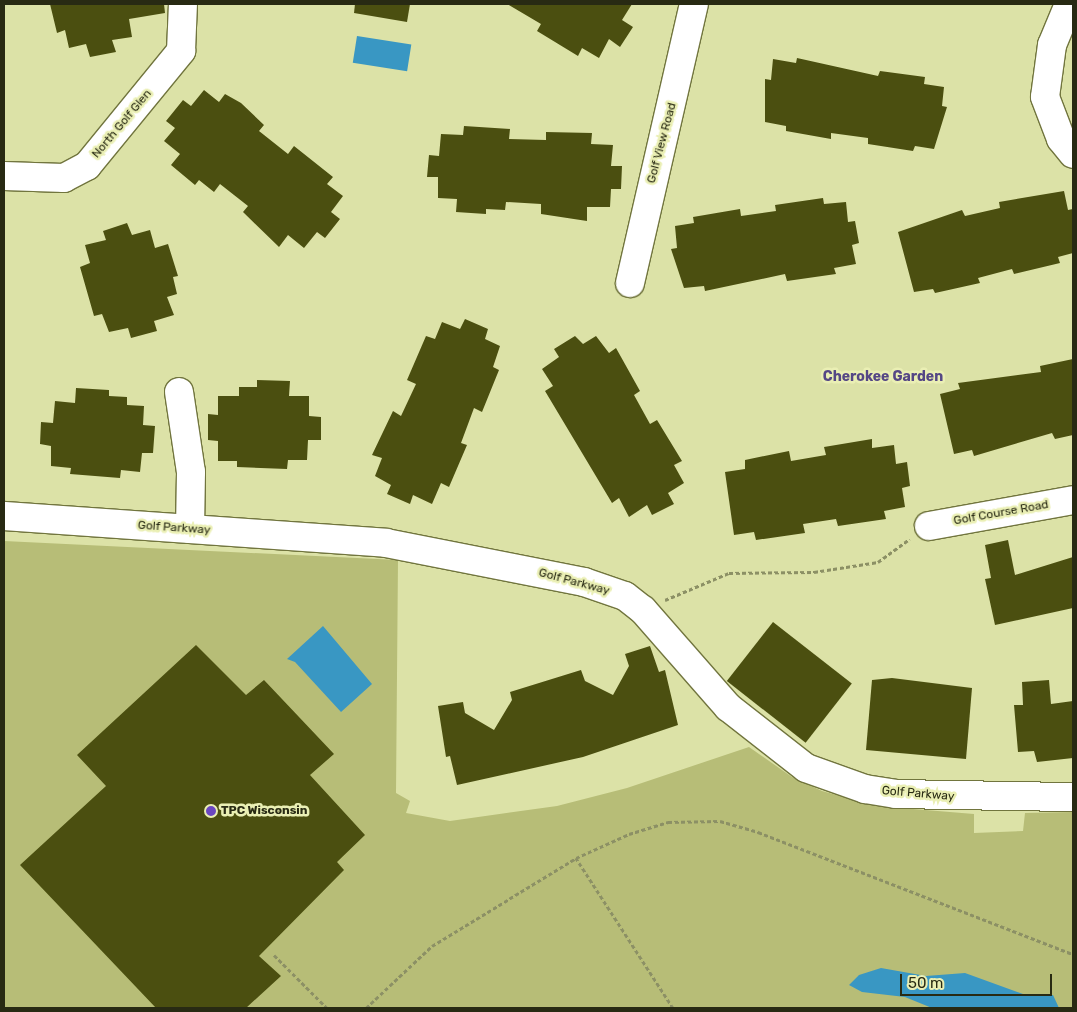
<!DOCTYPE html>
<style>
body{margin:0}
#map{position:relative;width:1077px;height:1012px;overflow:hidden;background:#dce2a7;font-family:Rubik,sans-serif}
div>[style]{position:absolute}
.green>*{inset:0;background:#b7bd77}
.water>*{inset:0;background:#3997c3;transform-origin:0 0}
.building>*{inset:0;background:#4b4f10;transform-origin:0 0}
.path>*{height:3px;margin-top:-1.5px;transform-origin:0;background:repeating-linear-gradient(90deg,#8c9065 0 4px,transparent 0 6.5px)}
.roads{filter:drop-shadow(1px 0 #71753e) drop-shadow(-1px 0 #71753e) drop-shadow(0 1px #71753e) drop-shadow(0 -1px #71753e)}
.minor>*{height:28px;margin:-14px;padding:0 14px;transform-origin:14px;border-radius:14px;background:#fff}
.dots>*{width:14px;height:14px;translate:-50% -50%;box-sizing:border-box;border:2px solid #eaefb4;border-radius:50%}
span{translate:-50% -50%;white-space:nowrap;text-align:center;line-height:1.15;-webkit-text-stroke:5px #eaefb4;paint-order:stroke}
.street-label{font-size:12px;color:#282a13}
.poi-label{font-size:12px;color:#282a13;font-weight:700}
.left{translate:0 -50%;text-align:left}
.neighbourhood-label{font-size:14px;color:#554785;font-weight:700}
.frame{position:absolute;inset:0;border:5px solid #282a13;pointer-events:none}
.scale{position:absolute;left:900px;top:974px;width:152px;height:22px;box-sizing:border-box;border:2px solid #282a13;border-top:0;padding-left:6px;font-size:15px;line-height:18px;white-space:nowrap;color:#282a13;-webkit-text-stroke:4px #eaefb4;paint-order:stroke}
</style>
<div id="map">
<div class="green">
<div style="clip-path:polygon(4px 541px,398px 560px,396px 793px,410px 801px,406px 813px,450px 821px,557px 806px,627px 788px,749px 747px,792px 777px,822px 791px,877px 806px,974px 814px,974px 833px,1023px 831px,1025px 813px,1073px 812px,1073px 1008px,4px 1008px)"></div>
</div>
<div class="water">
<div style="left:357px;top:36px;width:55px;height:27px;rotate:9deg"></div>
<div style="clip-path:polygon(323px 626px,372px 684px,341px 712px,295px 662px,287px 659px)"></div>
<div style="clip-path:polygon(881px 968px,926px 976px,965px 973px,1023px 994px,1053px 995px,1059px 1008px,932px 1008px,905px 997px,862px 992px,849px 985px,859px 975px)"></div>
</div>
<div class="building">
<div style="clip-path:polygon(50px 4px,164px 4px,165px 13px,129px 19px,132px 37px,112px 40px,116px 52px,90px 57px,86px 44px,69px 48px,65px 30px,57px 33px)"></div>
<div style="clip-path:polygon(355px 4px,410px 4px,407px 22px,354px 13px)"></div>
<div style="clip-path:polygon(507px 4px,632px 4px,622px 20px,633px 27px,620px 47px,609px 39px,599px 58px,582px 48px,578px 56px,537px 31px,541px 24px)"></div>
<div style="clip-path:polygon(797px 58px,878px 76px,880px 71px,925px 77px,924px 84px,944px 87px,942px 106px,947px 107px,934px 149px,915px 146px,913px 151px,868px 144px,868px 138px,831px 133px,831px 139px,786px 131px,786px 126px,765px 122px,765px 79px,771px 80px,773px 59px,796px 63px)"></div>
<div style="clip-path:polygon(204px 90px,219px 102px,225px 94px,241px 103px,264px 125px,259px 131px,288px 154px,294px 146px,333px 177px,327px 184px,343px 196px,331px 212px,340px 219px,325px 238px,317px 232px,304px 248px,288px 235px,279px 247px,243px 212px,248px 206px,220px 184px,214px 192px,199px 180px,195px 185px,171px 165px,180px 154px,164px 141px,175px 128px,166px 121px,183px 100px,191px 106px)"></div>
<div style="clip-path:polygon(464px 126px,510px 129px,509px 139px,546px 140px,546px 132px,592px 133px,591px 144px,613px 145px,611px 166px,622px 166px,621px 189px,611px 189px,610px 207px,587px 207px,587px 221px,541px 214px,541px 204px,506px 202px,505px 210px,486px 209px,486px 214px,456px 212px,457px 199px,438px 198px,438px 177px,427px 177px,429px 155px,439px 156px,441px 134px,463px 135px)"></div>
<div style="clip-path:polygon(1064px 191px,1068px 210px,1073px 209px,1073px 253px,1058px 257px,1060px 263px,1014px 274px,1012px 269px,978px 278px,980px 283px,935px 293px,933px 289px,914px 292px,898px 232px,962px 210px,965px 216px,1000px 208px,999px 202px)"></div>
<div style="clip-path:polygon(823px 198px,824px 204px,846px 202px,848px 222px,855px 221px,859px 243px,852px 245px,856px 264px,834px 268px,836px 274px,787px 281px,785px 274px,705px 291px,704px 286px,684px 288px,671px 249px,677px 248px,675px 226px,694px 223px,693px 217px,740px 209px,741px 216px,776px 211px,775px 205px)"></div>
<div style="clip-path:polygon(127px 223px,132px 235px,150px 230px,155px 248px,168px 244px,178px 276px,173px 277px,177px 294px,167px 297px,174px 315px,154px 321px,157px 331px,131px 338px,128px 328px,109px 332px,102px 314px,94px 316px,80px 267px,90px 263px,85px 245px,106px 240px,103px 231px)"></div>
<div style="clip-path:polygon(465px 319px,488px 329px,485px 339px,500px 346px,493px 367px,499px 370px,482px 412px,474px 408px,461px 443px,467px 445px,449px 487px,441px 483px,432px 504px,413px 495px,410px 504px,387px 494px,391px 485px,375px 476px,382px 458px,372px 455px,393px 411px,401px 416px,416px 384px,407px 380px,426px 336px,435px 339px,442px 322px,460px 329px)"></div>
<div style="clip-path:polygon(575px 336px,583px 344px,596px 336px,609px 353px,616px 348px,640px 391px,634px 395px,650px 424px,657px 420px,682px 461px,674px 465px,684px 483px,668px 493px,674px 504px,652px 515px,647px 505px,629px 517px,619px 498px,612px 503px,545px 391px,553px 386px,542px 369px,559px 357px,554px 349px)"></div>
<div style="clip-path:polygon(1073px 359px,1073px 435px,1055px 439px,1052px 433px,974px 456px,972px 450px,954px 454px,940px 394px,960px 389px,958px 383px,1041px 372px,1040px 366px)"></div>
<div style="clip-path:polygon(257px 380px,290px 381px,289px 396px,309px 396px,309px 416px,321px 417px,321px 440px,308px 440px,307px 460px,288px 460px,287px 469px,237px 467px,237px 461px,218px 461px,218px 441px,208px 440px,208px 414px,218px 415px,218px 396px,239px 396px,239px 387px,257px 387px)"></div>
<div style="clip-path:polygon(76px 388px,109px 390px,109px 396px,127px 397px,127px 405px,144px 406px,143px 425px,155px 426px,153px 453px,142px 453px,140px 472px,121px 470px,120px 478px,70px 474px,71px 468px,51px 466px,51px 446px,40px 444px,41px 422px,53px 423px,55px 401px,75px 403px)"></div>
<div style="clip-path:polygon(872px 439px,872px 448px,894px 445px,896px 464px,907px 462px,910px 486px,902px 488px,905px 507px,884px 511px,886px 519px,838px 526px,836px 519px,803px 524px,805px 533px,756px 540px,754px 532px,734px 535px,725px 472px,745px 469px,745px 460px,789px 451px,791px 461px,826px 455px,824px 447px)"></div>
<div style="clip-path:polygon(1008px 540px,1015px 575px,1073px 557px,1073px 608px,995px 625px,985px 579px,991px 578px,985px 545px)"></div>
<div style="left:773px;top:622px;width:100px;height:75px;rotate:38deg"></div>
<div style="clip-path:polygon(196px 645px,246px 695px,264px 680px,334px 754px,310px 775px,365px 835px,337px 862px,344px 870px,259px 956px,281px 976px,246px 1008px,156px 1008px,20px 865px,106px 786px,77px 755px)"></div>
<div style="clip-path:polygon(650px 646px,659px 672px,665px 670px,678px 725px,583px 757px,457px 785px,450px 756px,446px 757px,438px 706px,463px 702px,465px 713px,494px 730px,512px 700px,510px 692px,581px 670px,585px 681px,613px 695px,629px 666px,625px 654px)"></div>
<div style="clip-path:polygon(892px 678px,972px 688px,966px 759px,866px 750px,872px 680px)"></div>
<div style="clip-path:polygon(1049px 680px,1051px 704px,1073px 701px,1073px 758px,1037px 762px,1034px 751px,1018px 752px,1014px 705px,1023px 705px,1022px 682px)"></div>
</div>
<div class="path">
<div style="left:665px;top:600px;width:69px;rotate:-22.9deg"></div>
<div style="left:729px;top:573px;width:85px;rotate:-0.7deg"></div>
<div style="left:814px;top:572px;width:65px;rotate:-8.9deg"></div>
<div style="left:878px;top:562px;width:39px;rotate:-36deg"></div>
<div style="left:274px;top:955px;width:75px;rotate:45deg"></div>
<div style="left:366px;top:1008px;width:91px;rotate:-43.2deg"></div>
<div style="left:432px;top:946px;width:169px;rotate:-31.4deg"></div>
<div style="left:673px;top:1008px;width:179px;rotate:-122.9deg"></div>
<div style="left:576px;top:858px;width:58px;rotate:-24.4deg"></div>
<div style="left:629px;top:834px;width:41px;rotate:-17.1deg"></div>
<div style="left:668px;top:822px;width:52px;rotate:-1.1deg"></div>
<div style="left:720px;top:821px;width:40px;rotate:16deg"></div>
<div style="left:758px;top:832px;width:338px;rotate:21.2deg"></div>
</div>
<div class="roads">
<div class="minor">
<div style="left:1069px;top:4px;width:44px;rotate:112.5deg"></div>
<div style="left:1052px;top:45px;width:52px;rotate:97.7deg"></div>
<div style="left:1045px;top:97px;width:45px;rotate:69.1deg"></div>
<div style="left:1061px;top:139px;width:19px;rotate:51deg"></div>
<div style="left:4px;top:176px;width:60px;rotate:1.9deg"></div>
<div style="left:64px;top:178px;width:26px;rotate:-28deg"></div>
<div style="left:87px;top:166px;width:149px;rotate:-50.7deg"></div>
<div style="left:181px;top:51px;width:47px;rotate:-87.6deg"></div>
<div style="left:630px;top:283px;width:286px;rotate:-77.1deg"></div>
<div style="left:179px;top:392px;width:81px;rotate:81.5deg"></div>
<div style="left:191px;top:472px;width:57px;rotate:91deg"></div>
<div style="left:4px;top:516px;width:383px;rotate:4deg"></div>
<div style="left:386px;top:543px;width:202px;rotate:11.1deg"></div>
<div style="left:584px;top:582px;width:43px;rotate:18.9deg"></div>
<div style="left:625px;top:596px;width:23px;rotate:38deg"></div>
<div style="left:643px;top:610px;width:129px;rotate:48.8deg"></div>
<div style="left:728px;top:707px;width:99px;rotate:38deg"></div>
<div style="left:806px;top:768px;width:63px;rotate:19.6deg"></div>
<div style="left:865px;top:789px;width:31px;rotate:9deg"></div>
<div style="left:896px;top:794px;width:177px;rotate:1deg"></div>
<div style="left:929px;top:526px;width:146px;rotate:-10.2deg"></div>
</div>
</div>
<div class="dots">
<div style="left:211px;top:811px;background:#6b47c0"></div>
</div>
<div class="street-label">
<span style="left:122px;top:124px;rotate:-50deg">North Golf Glen</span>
<span style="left:662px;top:143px;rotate:-75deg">Golf View Road</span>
<span style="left:1001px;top:513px;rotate:-10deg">Golf Course Road</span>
<span style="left:174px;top:528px;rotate:4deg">Golf Parkway</span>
<span style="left:574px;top:582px;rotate:15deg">Golf Parkway</span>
<span style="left:918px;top:794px;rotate:5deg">Golf Parkway</span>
</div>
<div class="poi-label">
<span class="left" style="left:221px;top:811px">TPC Wisconsin</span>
</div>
<div class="neighbourhood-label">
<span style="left:883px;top:377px">Cherokee Garden</span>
</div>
<div class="frame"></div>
<div class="scale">50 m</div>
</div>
